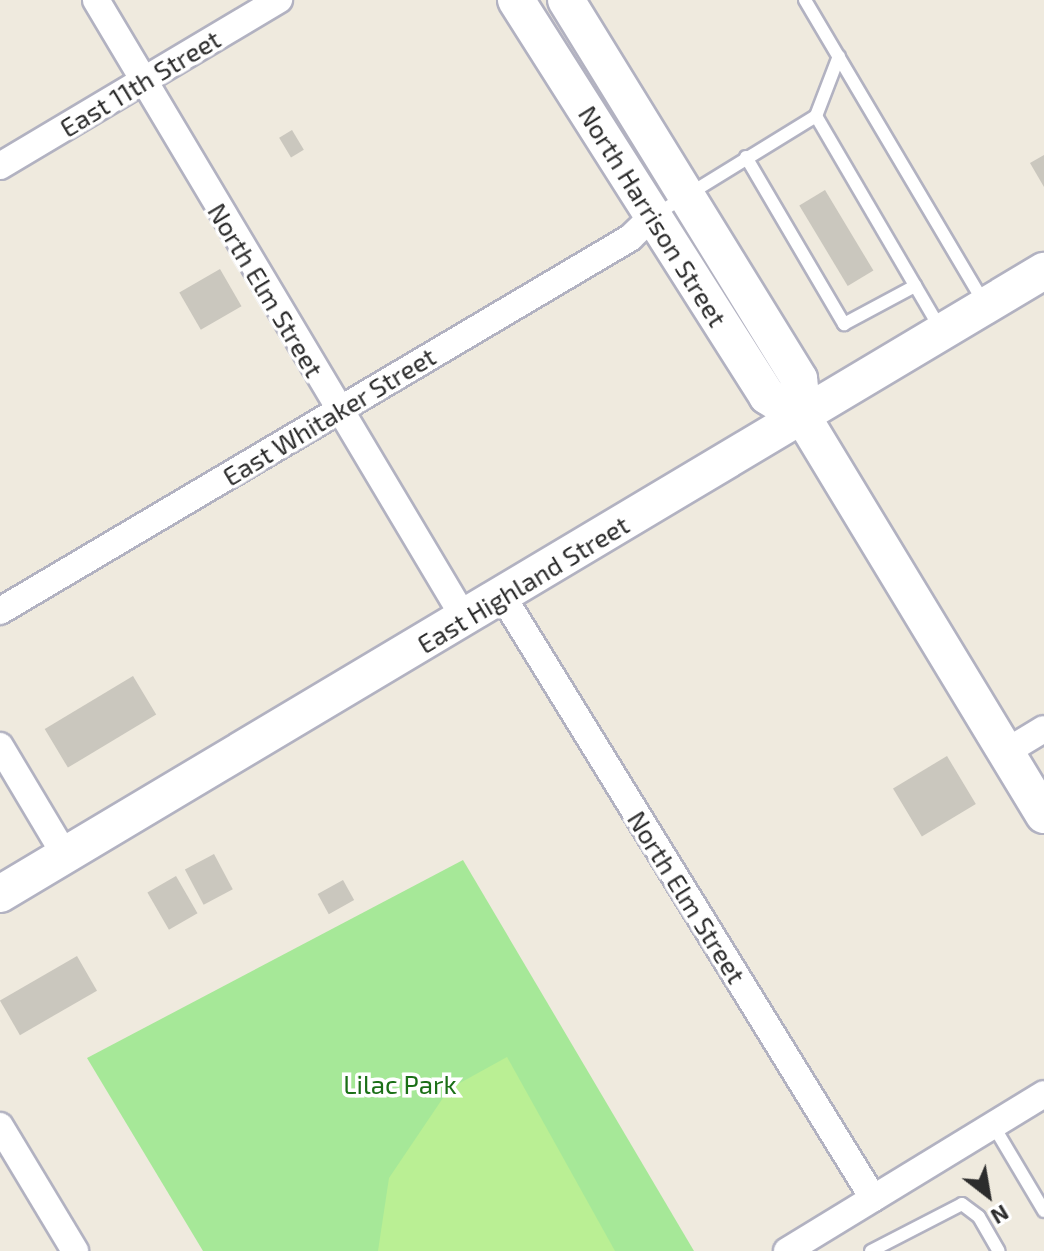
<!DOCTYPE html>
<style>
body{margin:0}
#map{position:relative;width:1044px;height:1251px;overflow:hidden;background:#efeade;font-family:"Exo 2",sans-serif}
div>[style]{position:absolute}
.green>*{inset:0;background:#a6e898}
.pitch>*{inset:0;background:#baef94}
.building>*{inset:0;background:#cac7be;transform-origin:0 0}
.roads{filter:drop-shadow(2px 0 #b2b2c1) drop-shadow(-2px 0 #b2b2c1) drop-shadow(0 2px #b2b2c1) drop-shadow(0 -2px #b2b2c1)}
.lane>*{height:12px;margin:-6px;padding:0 6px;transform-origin:6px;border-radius:6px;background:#fff}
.street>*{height:26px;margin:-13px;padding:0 13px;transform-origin:13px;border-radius:13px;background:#fff}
.secondary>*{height:36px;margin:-18px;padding:0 18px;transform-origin:18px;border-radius:18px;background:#fff}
span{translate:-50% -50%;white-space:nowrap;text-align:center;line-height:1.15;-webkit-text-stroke:7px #fff;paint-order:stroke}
.street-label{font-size:26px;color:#2c2c2c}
.park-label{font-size:26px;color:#1b6f17}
.north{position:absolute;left:948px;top:1155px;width:80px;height:80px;-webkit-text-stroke:6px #fff;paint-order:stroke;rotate:149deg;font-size:22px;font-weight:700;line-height:32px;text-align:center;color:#2c2c2c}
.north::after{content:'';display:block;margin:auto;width:28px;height:36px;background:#2c2c2c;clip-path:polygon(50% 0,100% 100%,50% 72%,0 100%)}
</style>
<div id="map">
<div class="green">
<div style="clip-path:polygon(463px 860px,694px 1251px,203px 1251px,87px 1058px)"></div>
</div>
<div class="pitch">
<div style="clip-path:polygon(507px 1057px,615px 1251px,378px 1251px,389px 1178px,449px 1089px)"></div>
</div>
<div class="building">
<div style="left:292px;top:130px;width:23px;height:15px;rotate:59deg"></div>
<div style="clip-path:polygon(1044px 155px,1044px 187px,1030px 163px)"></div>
<div style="left:825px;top:190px;width:94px;height:30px;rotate:59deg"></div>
<div style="left:220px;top:269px;width:43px;height:47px;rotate:60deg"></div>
<div style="left:133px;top:676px;width:45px;height:103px;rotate:59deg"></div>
<div style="left:947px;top:756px;width:56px;height:63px;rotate:59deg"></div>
<div style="left:214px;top:854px;width:40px;height:33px;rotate:62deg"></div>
<div style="left:176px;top:876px;width:43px;height:33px;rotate:60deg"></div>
<div style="left:343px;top:880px;width:23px;height:29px;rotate:61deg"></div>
<div style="left:77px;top:956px;width:40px;height:89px;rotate:60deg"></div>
</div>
<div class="roads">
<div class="lane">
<div style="left:805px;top:0;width:352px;rotate:59.4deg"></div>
<div style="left:816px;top:116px;width:64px;rotate:-69deg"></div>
<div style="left:746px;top:157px;width:194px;rotate:59.6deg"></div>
<div style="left:844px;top:324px;width:81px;rotate:-28.2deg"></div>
<div style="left:655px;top:215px;width:189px;rotate:-31.6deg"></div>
<div style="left:816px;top:116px;width:248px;rotate:59.7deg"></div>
<div style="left:993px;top:1125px;width:100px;rotate:59.3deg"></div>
<div style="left:871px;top:1251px;width:102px;rotate:-27.3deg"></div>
<div style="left:962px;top:1204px;width:21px;rotate:37deg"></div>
<div style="left:979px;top:1217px;width:39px;rotate:60deg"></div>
</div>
<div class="street">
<div style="left:96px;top:0;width:721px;rotate:59.2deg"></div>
<div style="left:0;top:166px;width:325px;rotate:-30.8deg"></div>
<div style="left:503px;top:597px;width:706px;rotate:58.38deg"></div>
<div style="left:0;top:611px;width:732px;rotate:-30.63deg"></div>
<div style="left:630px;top:238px;width:32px;rotate:-44deg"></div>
<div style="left:0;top:746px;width:127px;rotate:59.2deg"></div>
<div style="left:1006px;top:752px;width:44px;rotate:-31.2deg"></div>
<div style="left:0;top:1126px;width:146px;rotate:59deg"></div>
<div style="left:787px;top:1251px;width:301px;rotate:-31.4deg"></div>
</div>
<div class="secondary">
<div style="left:516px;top:0;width:469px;rotate:57.6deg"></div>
<div style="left:767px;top:396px;width:44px;rotate:31.9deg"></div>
<div style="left:566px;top:0;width:445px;rotate:58.4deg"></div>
<div style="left:799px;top:379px;width:40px;rotate:82.9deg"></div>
<div style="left:804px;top:419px;width:463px;rotate:58.8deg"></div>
<div style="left:0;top:894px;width:1216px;rotate:-30.83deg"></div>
</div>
</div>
<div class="street-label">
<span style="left:140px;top:83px;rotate:-31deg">East 11th Street</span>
<span style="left:653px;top:216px;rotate:58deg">North Harrison Street</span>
<span style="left:266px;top:290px;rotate:59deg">North Elm Street</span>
<span style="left:329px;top:416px;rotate:-31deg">East Whitaker Street</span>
<span style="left:523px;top:584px;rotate:-31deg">East Highland Street</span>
<span style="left:687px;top:897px;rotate:58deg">North Elm Street</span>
</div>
<div class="park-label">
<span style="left:400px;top:1084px">Lilac Park</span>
</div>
<div class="north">N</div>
</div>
